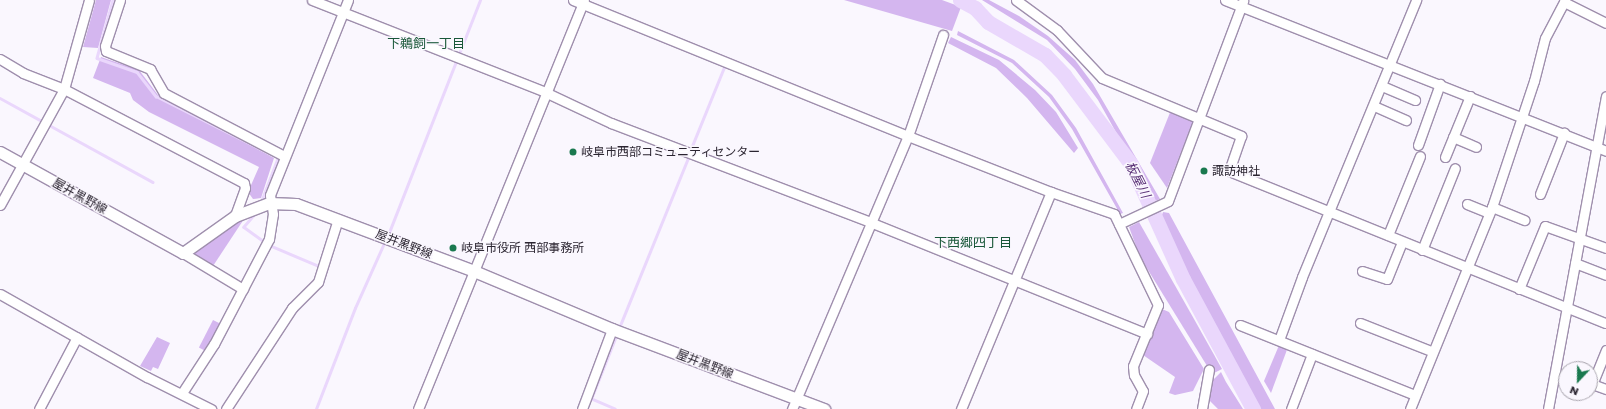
<!DOCTYPE html>
<meta charset="utf-8">
<style>
body{margin:0}
#map{position:relative;width:1606px;height:409px;overflow:hidden;background:#faf7fe;font-family:Poppins,"Noto Sans JP",sans-serif}
div>[style]{position:absolute}
.green>*{inset:0;background:#d4b6ef;transform-origin:0 0}
.stream>*{height:2.5px;margin:-1.25px;padding:0 1.25px;transform-origin:1.25px;border-radius:1.25px;background:#ead7fc}
.river>*{height:15px;margin:-7.5px;padding:0 7.5px;transform-origin:7.5px;border-radius:7.5px;background:#ead7fc}
.roads{filter:drop-shadow(1px 0 #9f8fad) drop-shadow(-1px 0 #9f8fad) drop-shadow(0 1px #9f8fad) drop-shadow(0 -1px #9f8fad)}
.minor>*{height:9px;margin:-4.5px;padding:0 4.5px;transform-origin:4.5px;border-radius:4.5px;background:#fff}
.major>*{height:11px;margin:-5.5px;padding:0 5.5px;transform-origin:5.5px;border-radius:5.5px;background:#fff}
.dots>*{width:11px;height:11px;translate:-50% -50%;box-sizing:border-box;border:2px solid #faf7fe;border-radius:50%}
span{translate:-50% -50%;white-space:nowrap;text-align:center;line-height:1.15;-webkit-text-stroke:3px #faf7fe;paint-order:stroke}
.poi-label{font-size:12px;color:#2b2531}
.left{translate:0 -50%;text-align:left}
.street-label{font-size:12px;color:#2b2531}
.neighbourhood-label{font-size:13px;color:#195739}
.water-label{font-size:13px;color:#5b3278;font-style:italic}
.north{position:absolute;left:1558px;top:361px;width:40px;height:40px;box-sizing:border-box;background:#faf7fe;border:1px solid #a7a3ac;border-radius:50%;rotate:202deg;font-size:11px;font-weight:700;line-height:16px;text-align:center;color:#2b2531}
.north::after{content:'';display:block;margin:auto;width:14px;height:18px;background:#1a794f;clip-path:polygon(50% 0,100% 100%,50% 72%,0 100%)}
</style>
<div id="map">
<div class="green">
<div style="clip-path:polygon(96px 0,111px 0,98px 48px,83px 47px)"></div>
<div style="clip-path:polygon(844px 0,942px 0,961px 7px,952px 31px)"></div>
<div style="clip-path:polygon(982px 0,989px 0,1019px 16px,1048px 36px,1075px 60px,1093px 84px,1160px 199px,1153px 202px,1141px 177px,1098px 100px,1075px 69px,1047px 40px)"></div>
<div style="clip-path:polygon(958px 31px,1014px 60px,1052px 95px,1076px 128px,1123px 213px,1120px 214px,1072px 129px,1049px 97px,1012px 63px,957px 35px)"></div>
<div style="clip-path:polygon(951px 37px,999px 60px,1035px 90px,1056px 112px,1078px 148px,1074px 153px,1027px 98px,996px 68px,948px 43px)"></div>
<div style="clip-path:polygon(101px 57px,139px 70px,158px 95px,274px 158px,261px 198px,253px 199px,248px 192px,259px 167px,149px 112px,133px 100px,130px 93px,93px 78px)"></div>
<div style="clip-path:polygon(1171px 110px,1194px 119px,1167px 188px,1150px 163px)"></div>
<div style="clip-path:polygon(1163px 212px,1169px 213px,1275px 409px,1259px 409px,1230px 354px,1219px 340px,1171px 247px,1160px 221px)"></div>
<div style="clip-path:polygon(244px 219px,213px 266px,194px 255px,194px 251px,228px 226px)"></div>
<div style="clip-path:polygon(1139px 222px,1194px 319px,1222px 369px,1212px 374px,1140px 257px,1129px 227px)"></div>
<div style="clip-path:polygon(1162px 309px,1169px 312px,1204px 369px,1193px 391px,1175px 395px,1169px 393px,1175px 377px,1143px 355px)"></div>
<div style="left:213px;top:320px;width:9px;height:31px;rotate:27deg"></div>
<div style="clip-path:polygon(157px 337px,170px 343px,158px 369px,153px 367px,151px 371px,140px 366px)"></div>
<div style="clip-path:polygon(1280px 343px,1288px 347px,1271px 393px,1264px 381px)"></div>
<div style="clip-path:polygon(1221px 372px,1226px 382px,1243px 409px,1218px 409px,1209px 400px,1212px 381px)"></div>
</div>
<div class="stream">
<div style="left:113px;top:0;width:60px;rotate:105.4deg"></div>
<div style="left:97px;top:58px;width:42px;rotate:19.3deg"></div>
<div style="left:137px;top:72px;width:31px;rotate:52deg"></div>
<div style="left:156px;top:96px;width:120px;rotate:26.8deg"></div>
<div style="left:0;top:98px;width:46px;rotate:28.8deg"></div>
<div style="left:51px;top:126px;width:116px;rotate:28.8deg"></div>
<div style="left:690px;top:151px;width:93px;rotate:-67.9deg"></div>
<div style="left:261px;top:202px;width:48px;rotate:-69.3deg"></div>
<div style="left:257px;top:212px;width:20px;rotate:131deg"></div>
<div style="left:244px;top:227px;width:31px;rotate:36deg"></div>
<div style="left:269px;top:245px;width:54px;rotate:22.8deg"></div>
<div style="left:388px;top:235px;width:252px;rotate:-68.6deg"></div>
<div style="left:619px;top:328px;width:186px;rotate:-67.9deg"></div>
<div style="left:316px;top:409px;width:108px;rotate:-68.9deg"></div>
<div style="left:355px;top:308px;width:73px;rotate:-65.9deg"></div>
<div style="left:615px;top:409px;width:26px;rotate:-157deg"></div>
<div style="left:591px;top:399px;width:68px;rotate:-68.4deg"></div>
</div>
<div class="river">
<div style="left:960px;top:0;width:17px;rotate:28deg"></div>
<div style="left:975px;top:8px;width:19px;rotate:47deg"></div>
<div style="left:988px;top:22px;width:66px;rotate:30.1deg"></div>
<div style="left:1045px;top:55px;width:28px;rotate:46deg"></div>
<div style="left:1064px;top:75px;width:111px;rotate:53deg"></div>
<div style="left:1131px;top:164px;width:126px;rotate:65.7deg"></div>
<div style="left:1183px;top:279px;width:148px;rotate:61.7deg"></div>
</div>
<div class="roads">
<div class="minor">
<div style="left:120px;top:0;width:48px;rotate:108.1deg"></div>
<div style="left:105px;top:46px;width:5px;rotate:79deg"></div>
<div style="left:106px;top:51px;width:48px;rotate:22.2deg"></div>
<div style="left:150px;top:69px;width:28px;rotate:60deg"></div>
<div style="left:164px;top:93px;width:136px;rotate:27.7deg"></div>
<div style="left:312px;top:0;width:251px;rotate:21.5deg"></div>
<div style="left:545px;top:92px;width:73px;rotate:25.2deg"></div>
<div style="left:611px;top:123px;width:277px;rotate:20.9deg"></div>
<div style="left:870px;top:222px;width:299px;rotate:22deg"></div>
<div style="left:573px;top:0;width:362px;rotate:22.1deg"></div>
<div style="left:908px;top:136px;width:154px;rotate:21.4deg"></div>
<div style="left:1051px;top:192px;width:67px;rotate:19.2deg"></div>
<div style="left:1114px;top:214px;width:101px;rotate:64.2deg"></div>
<div style="left:1158px;top:305px;width:66px;rotate:112.3deg"></div>
<div style="left:1133px;top:366px;width:9px;rotate:84deg"></div>
<div style="left:1134px;top:375px;width:18px;rotate:61deg"></div>
<div style="left:1143px;top:391px;width:19px;rotate:111deg"></div>
<div style="left:1016px;top:0;width:51px;rotate:36.2deg"></div>
<div style="left:1057px;top:30px;width:66px;rotate:46.8deg"></div>
<div style="left:1102px;top:78px;width:151px;rotate:22.6deg"></div>
<div style="left:1241px;top:136px;width:37px;rotate:109deg"></div>
<div style="left:1229px;top:171px;width:406px;rotate:22deg"></div>
<div style="left:1225px;top:0;width:410px;rotate:21.6deg"></div>
<div style="left:1564px;top:2px;width:47px;rotate:26.6deg"></div>
<div style="left:0;top:59px;width:27px;rotate:31deg"></div>
<div style="left:23px;top:73px;width:44px;rotate:21.3deg"></div>
<div style="left:64px;top:89px;width:203px;rotate:27.6deg"></div>
<div style="left:244px;top:183px;width:5px;rotate:79deg"></div>
<div style="left:245px;top:188px;width:30px;rotate:110deg"></div>
<div style="left:1382px;top:86px;width:36px;rotate:23deg"></div>
<div style="left:1374px;top:106px;width:35px;rotate:24deg"></div>
<div style="left:1453px;top:137px;width:25px;rotate:23deg"></div>
<div style="left:1418px;top:145px;width:65px;rotate:-70.2deg"></div>
<div style="left:1445px;top:157px;width:66px;rotate:-67.7deg"></div>
<div style="left:1540px;top:194px;width:66px;rotate:-68.5deg"></div>
<div style="left:1467px;top:204px;width:24px;rotate:22deg"></div>
<div style="left:0;top:205px;width:132px;rotate:-61.1deg"></div>
<div style="left:64px;top:89px;width:92px;rotate:-74.3deg"></div>
<div style="left:1492px;top:207px;width:35px;rotate:22deg"></div>
<div style="left:1119px;top:224px;width:54px;rotate:-25.1deg"></div>
<div style="left:1168px;top:201px;width:214px;rotate:-69.4deg"></div>
<div style="left:1388px;top:235px;width:85px;rotate:-67.9deg"></div>
<div style="left:1422px;top:250px;width:88px;rotate:-68.1deg"></div>
<div style="left:183px;top:253px;width:70px;rotate:31deg"></div>
<div style="left:1575px;top:263px;width:33px;rotate:21deg"></div>
<div style="left:1362px;top:271px;width:26px;rotate:18deg"></div>
<div style="left:1387px;top:279px;width:40px;rotate:-68deg"></div>
<div style="left:1519px;top:289px;width:68px;rotate:-67.6deg"></div>
<div style="left:1545px;top:226px;width:65px;rotate:19.8deg"></div>
<div style="left:0;top:294px;width:169px;rotate:29.5deg"></div>
<div style="left:147px;top:377px;width:72px;rotate:26.6deg"></div>
<div style="left:1360px;top:323px;width:76px;rotate:21.5deg"></div>
<div style="left:1240px;top:325px;width:188px;rotate:21.8deg"></div>
<div style="left:1279px;top:340px;width:67px;rotate:-69.9deg"></div>
<div style="left:1302px;top:277px;width:300px;rotate:-67.6deg"></div>
<div style="left:1606px;top:350px;width:37px;rotate:112deg"></div>
<div style="left:1592px;top:384px;width:15px;rotate:20deg"></div>
<div style="left:182px;top:393px;width:59px;rotate:-56.9deg"></div>
<div style="left:214px;top:344px;width:119px;rotate:-62.4deg"></div>
<div style="left:269px;top:239px;width:25px;rotate:-81deg"></div>
<div style="left:273px;top:214px;width:19px;rotate:-99deg"></div>
<div style="left:270px;top:195px;width:210px;rotate:-68.2deg"></div>
<div style="left:39px;top:409px;width:81px;rotate:-62.2deg"></div>
<div style="left:226px;top:409px;width:121px;rotate:-56.8deg"></div>
<div style="left:292px;top:308px;width:37px;rotate:-45deg"></div>
<div style="left:318px;top:282px;width:66px;rotate:-72.4deg"></div>
<div style="left:418px;top:409px;width:441px;rotate:-67.9deg"></div>
<div style="left:582px;top:409px;width:85px;rotate:-69.4deg"></div>
<div style="left:792px;top:409px;width:297px;rotate:-67deg"></div>
<div style="left:908px;top:136px;width:107px;rotate:-70.9deg"></div>
<div style="left:961px;top:409px;width:235px;rotate:-67.5deg"></div>
<div style="left:1202px;top:409px;width:40px;rotate:-80deg"></div>
<div style="left:1291px;top:409px;width:59px;rotate:-69.1deg"></div>
<div style="left:1410px;top:409px;width:218px;rotate:-67.9deg"></div>
<div style="left:1492px;top:207px;width:133px;rotate:-71.6deg"></div>
<div style="left:1534px;top:81px;width:44px;rotate:-75.7deg"></div>
<div style="left:1545px;top:38px;width:43px;rotate:-62.2deg"></div>
<div style="left:1548px;top:409px;width:318px;rotate:-79.5deg"></div>
</div>
<div class="major">
<div style="left:0;top:152px;width:209px;rotate:28.9deg"></div>
<div style="left:183px;top:253px;width:64px;rotate:-35.4deg"></div>
<div style="left:235px;top:216px;width:36px;rotate:-21deg"></div>
<div style="left:269px;top:203px;width:27px;rotate:2deg"></div>
<div style="left:296px;top:204px;width:190px;rotate:20.6deg"></div>
<div style="left:474px;top:271px;width:150px;rotate:22.8deg"></div>
<div style="left:612px;top:329px;width:227px;rotate:20.7deg"></div>
</div>
</div>
<div class="dots">
<div style="left:573px;top:152px;background:#1a794f"></div>
<div style="left:1204px;top:171px;background:#1a794f"></div>
<div style="left:453px;top:248px;background:#1a794f"></div>
</div>
<div class="poi-label">
<span class="left" style="left:581px;top:152px">岐阜市西部コミュニティセンター</span>
<span class="left" style="left:1212px;top:171px">諏訪神社</span>
<span class="left" style="left:461px;top:248px">岐阜市役所 西部事務所</span>
</div>
<div class="street-label">
<span style="left:80px;top:196px;rotate:29deg">屋井黒野線</span>
<span style="left:404px;top:244px;rotate:21deg">屋井黒野線</span>
<span style="left:705px;top:364px;rotate:21deg">屋井黒野線</span>
</div>
<div class="neighbourhood-label">
<span style="left:426px;top:44px">下鵜飼一丁目</span>
<span style="left:973px;top:243px">下西郷四丁目</span>
</div>
<div class="water-label">
<span style="left:1137px;top:180px;rotate:63deg">板屋川</span>
</div>
<div class="north">N</div>
</div>
